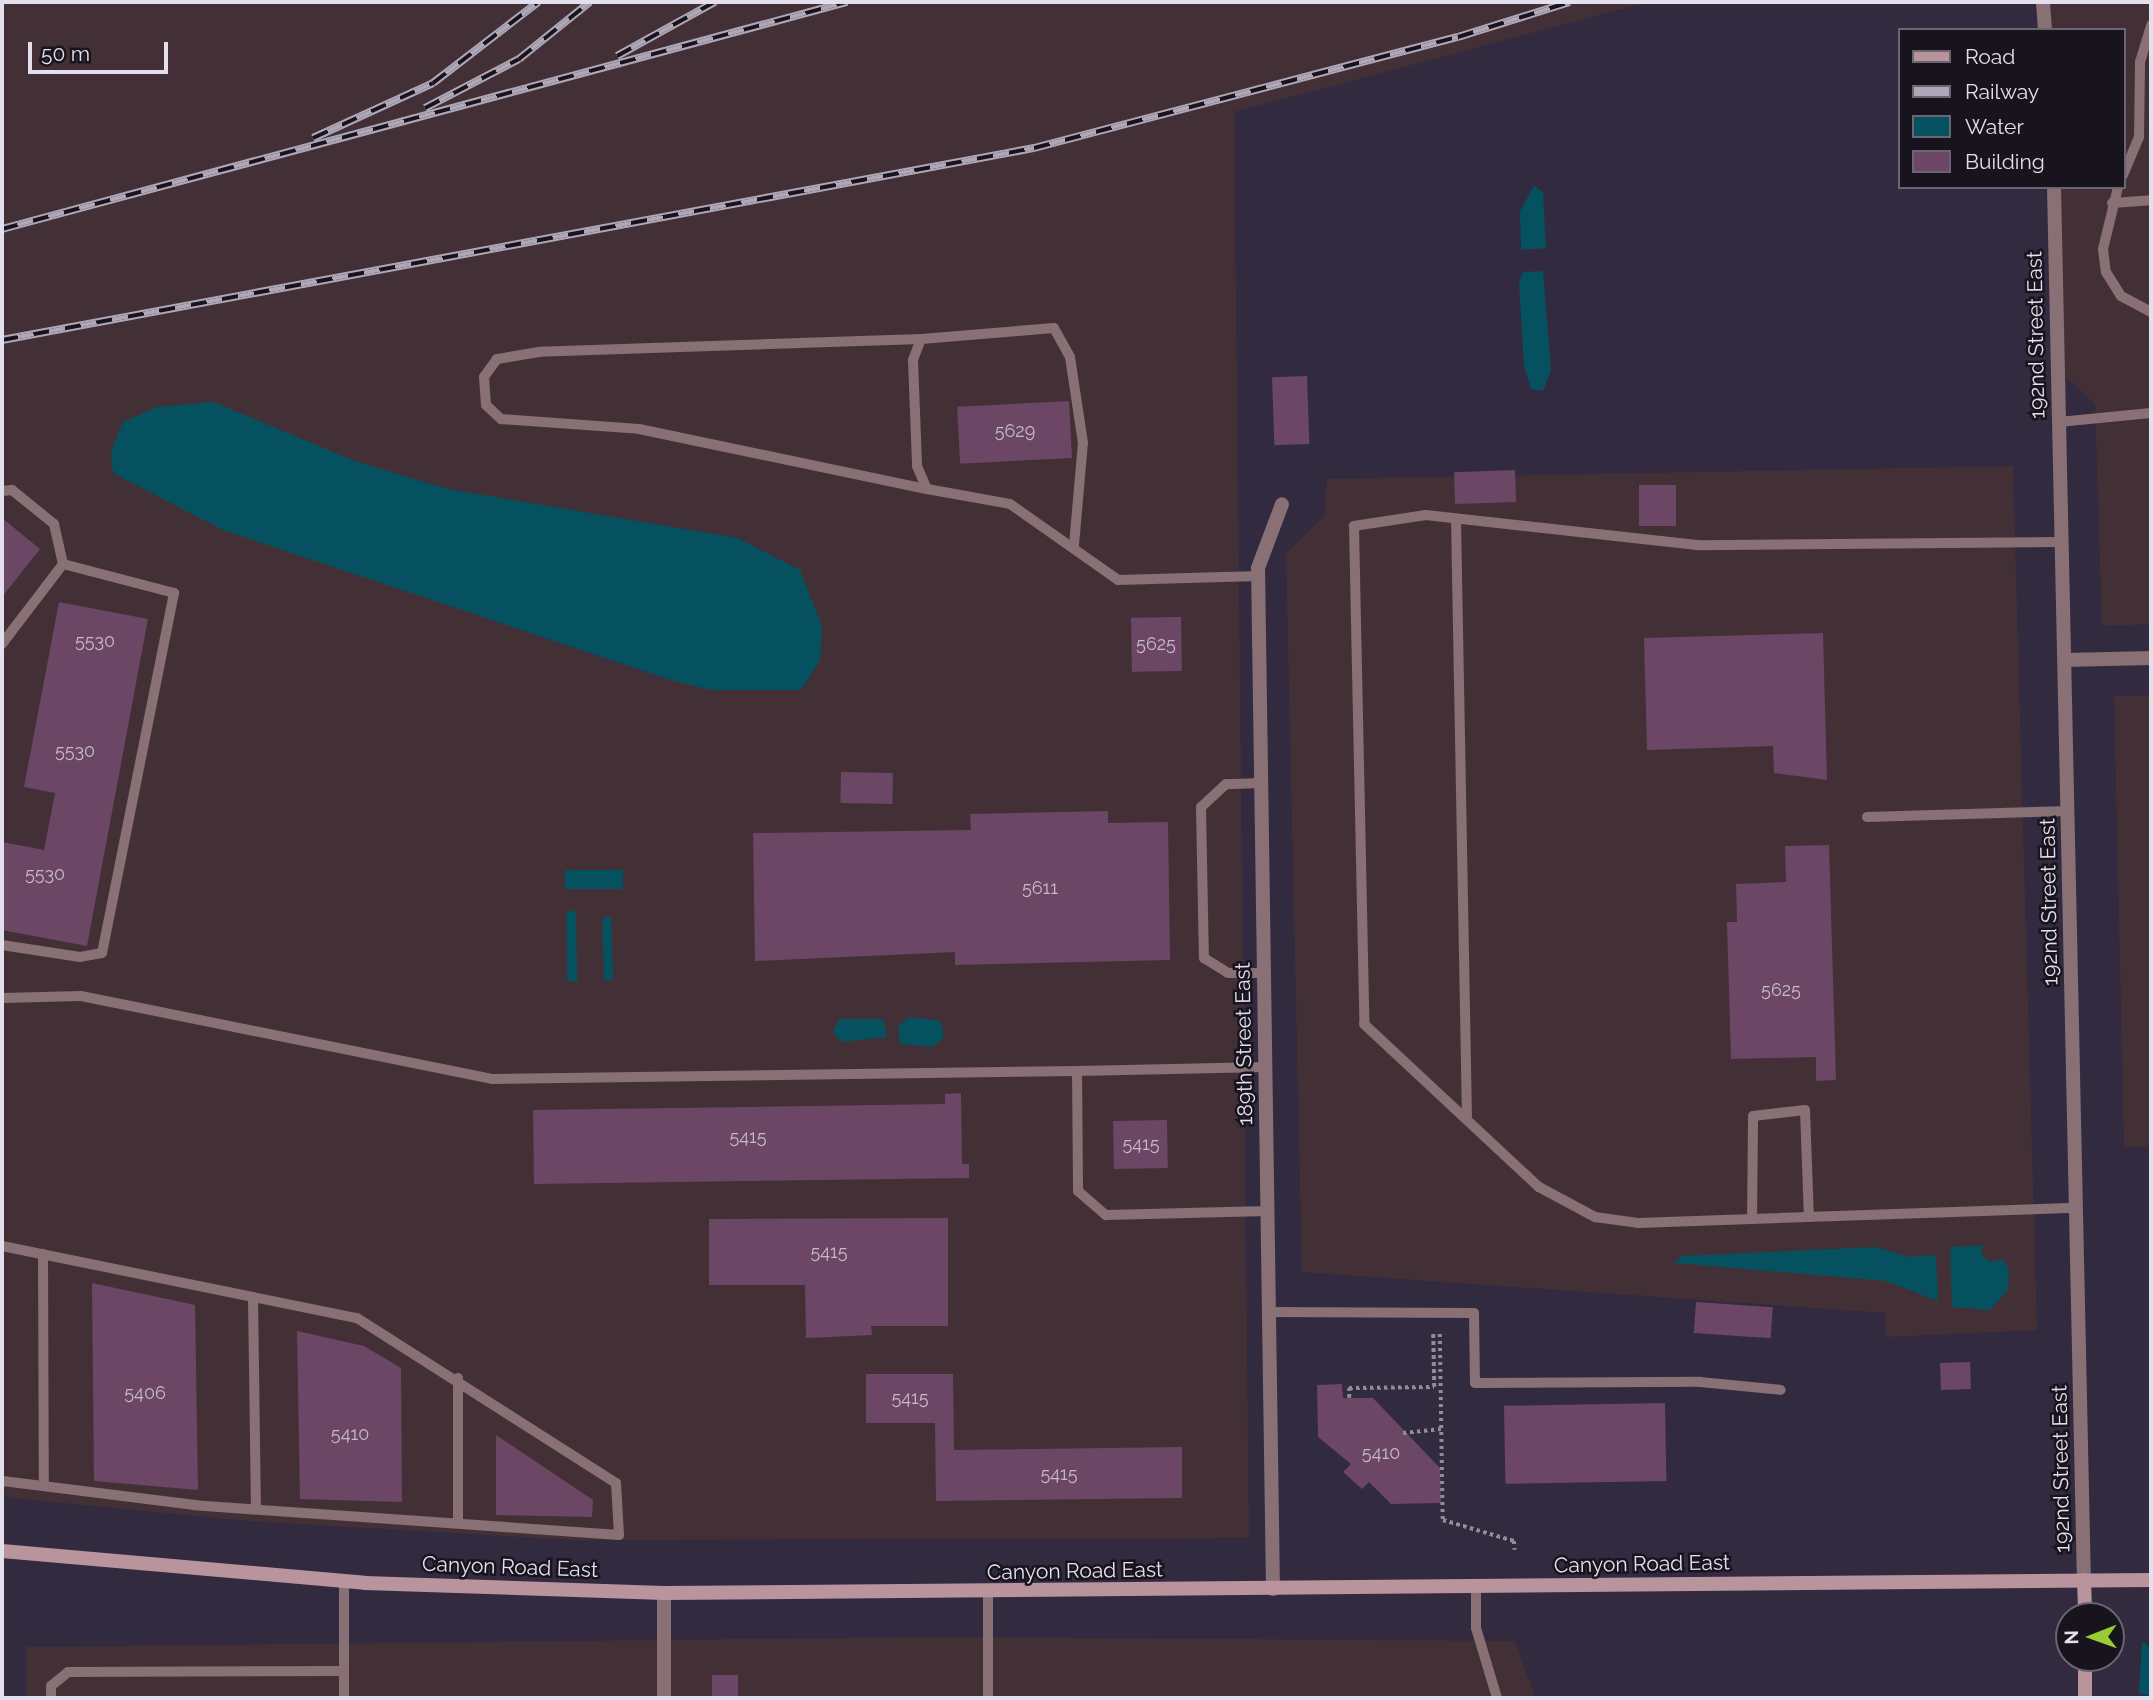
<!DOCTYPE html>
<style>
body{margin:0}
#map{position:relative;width:2153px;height:1700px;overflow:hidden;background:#322a3f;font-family:Raleway,sans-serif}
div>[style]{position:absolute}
.industrial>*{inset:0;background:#433036}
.water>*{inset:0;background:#055160;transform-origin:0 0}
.building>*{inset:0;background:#6c4665;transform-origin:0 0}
.path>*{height:3.5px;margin-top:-1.75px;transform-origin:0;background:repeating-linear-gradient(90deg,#928b9c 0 3.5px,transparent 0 7px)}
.lane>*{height:10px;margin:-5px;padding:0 5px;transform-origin:5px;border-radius:5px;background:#887075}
.street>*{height:14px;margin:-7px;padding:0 7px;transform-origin:7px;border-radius:7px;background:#887075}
.secondary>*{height:14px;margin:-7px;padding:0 7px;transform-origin:7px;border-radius:7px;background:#ba949d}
.rail>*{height:8px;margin-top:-4px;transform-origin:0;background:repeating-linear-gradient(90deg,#18141e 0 16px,#ada7b7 0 32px);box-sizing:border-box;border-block:2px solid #ada7b7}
span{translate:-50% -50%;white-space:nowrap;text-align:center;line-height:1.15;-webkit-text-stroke:5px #18141e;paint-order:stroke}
.number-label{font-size:18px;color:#c6b9cb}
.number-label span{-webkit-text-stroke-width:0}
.street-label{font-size:21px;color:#e4dfed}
.frame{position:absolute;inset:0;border:4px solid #e4dfed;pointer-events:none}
.legend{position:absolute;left:1898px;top:28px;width:228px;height:161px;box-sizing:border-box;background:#18141e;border:2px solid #6a6571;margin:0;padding:9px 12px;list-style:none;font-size:21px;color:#e4dfed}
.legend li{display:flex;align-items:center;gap:14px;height:35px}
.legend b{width:35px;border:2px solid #6a6571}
.north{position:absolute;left:2055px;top:1602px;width:70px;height:70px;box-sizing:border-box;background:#18141e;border:2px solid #6a6571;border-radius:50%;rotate:269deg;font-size:19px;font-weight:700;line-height:28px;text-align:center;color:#e4dfed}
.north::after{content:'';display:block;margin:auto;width:24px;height:32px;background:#9acb35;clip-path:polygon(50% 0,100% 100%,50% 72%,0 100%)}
.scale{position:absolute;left:28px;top:42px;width:140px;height:32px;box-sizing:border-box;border:4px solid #e4dfed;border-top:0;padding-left:9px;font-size:21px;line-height:24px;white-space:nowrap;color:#e4dfed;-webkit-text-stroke:5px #18141e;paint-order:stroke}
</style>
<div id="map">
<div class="industrial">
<div style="clip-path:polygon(2px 2px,1648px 2px,1234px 112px,1249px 1538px,572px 1540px,248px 1521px,2px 1497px)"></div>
<div style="clip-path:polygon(2045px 2px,2151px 2px,2151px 624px,2102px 626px,2095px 404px,2058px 370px,2051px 187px,2123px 187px,2123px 30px,2046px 30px)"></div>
<div style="clip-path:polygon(2013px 466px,2037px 1330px,1886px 1337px,1885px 1313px,1302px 1272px,1286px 553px,1324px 516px,1327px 479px)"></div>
<div style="clip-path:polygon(2151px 695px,2151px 1147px,2124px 1147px,2114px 696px)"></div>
<div style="clip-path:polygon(931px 1637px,1515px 1641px,1535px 1698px,26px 1698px,26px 1647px)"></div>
</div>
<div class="water">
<div style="clip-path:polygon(1534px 186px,1543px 192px,1546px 248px,1521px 250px,1520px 211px)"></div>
<div style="clip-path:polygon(1543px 271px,1551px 370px,1543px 391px,1531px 389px,1524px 366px,1519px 282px,1523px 272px)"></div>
<div style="clip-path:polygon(214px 402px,357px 462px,448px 489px,738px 538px,800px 570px,822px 626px,820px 660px,801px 690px,711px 690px,671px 680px,223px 530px,113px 473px,111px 451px,123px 422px,157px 407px)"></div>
<div style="left:623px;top:870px;width:19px;height:58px;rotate:90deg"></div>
<div style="left:576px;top:911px;width:70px;height:10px;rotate:89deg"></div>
<div style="left:611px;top:917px;width:63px;height:9px;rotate:88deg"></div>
<div style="clip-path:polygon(910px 1017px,941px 1021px,944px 1037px,933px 1047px,900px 1044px,898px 1026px)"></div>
<div style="clip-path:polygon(839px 1019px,883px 1019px,887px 1037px,842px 1042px,833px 1032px)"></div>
<div style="clip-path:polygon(1983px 1245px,1981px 1254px,1991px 1262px,2003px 1259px,2009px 1270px,2008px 1290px,1990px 1310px,1952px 1307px,1950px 1247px)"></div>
<div style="clip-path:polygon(1876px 1247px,1908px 1257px,1936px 1255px,1938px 1301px,1886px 1281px,1675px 1263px,1681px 1256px)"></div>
<div style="clip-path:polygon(2142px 1641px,2151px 1648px,2151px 1696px,2139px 1693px)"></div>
</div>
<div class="building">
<div style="left:1307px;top:376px;width:68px;height:35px;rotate:88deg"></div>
<div style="left:1069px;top:401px;width:57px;height:112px;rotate:87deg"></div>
<div style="left:1515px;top:470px;width:32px;height:61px;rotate:88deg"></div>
<div style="left:1639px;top:485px;width:37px;height:41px"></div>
<div style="clip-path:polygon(2px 518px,40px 549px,2px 597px)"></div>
<div style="clip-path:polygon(59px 602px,148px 619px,87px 946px,2px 930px,2px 842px,44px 850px,55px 793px,24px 787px)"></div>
<div style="left:1181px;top:617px;width:54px;height:50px;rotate:89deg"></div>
<div style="clip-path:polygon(1823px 633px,1827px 780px,1774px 773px,1773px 746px,1647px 750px,1644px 638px)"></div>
<div style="left:841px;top:772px;width:52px;height:31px;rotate:1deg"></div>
<div style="clip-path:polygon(1108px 811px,1108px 823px,1168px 822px,1170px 960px,955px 965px,955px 952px,755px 961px,753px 833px,971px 830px,970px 814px)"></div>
<div style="clip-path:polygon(1829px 845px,1836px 1080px,1816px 1081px,1816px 1057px,1731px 1059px,1727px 922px,1737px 922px,1736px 884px,1786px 882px,1785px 846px)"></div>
<div style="clip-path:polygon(961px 1093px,962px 1164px,969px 1164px,969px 1178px,534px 1184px,533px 1110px,945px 1104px,945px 1094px)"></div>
<div style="left:1167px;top:1120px;width:48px;height:54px;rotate:89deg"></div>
<div style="clip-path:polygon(948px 1218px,948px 1326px,871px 1326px,872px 1335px,806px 1338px,805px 1285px,709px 1285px,709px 1219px)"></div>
<div style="clip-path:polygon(92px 1283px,195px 1305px,198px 1490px,94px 1481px)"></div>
<div style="left:1696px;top:1302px;width:77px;height:31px;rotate:4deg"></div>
<div style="clip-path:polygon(297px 1331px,364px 1346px,401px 1368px,402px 1502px,300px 1499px)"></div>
<div style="left:1970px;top:1362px;width:27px;height:30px;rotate:88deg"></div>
<div style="clip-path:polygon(866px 1374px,953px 1374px,954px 1450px,1182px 1447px,1182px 1498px,936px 1501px,935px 1423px,866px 1423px)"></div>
<div style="clip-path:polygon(1342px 1384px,1343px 1398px,1373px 1398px,1440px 1468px,1441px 1503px,1391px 1504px,1369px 1482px,1362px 1489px,1343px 1472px,1351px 1464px,1318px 1437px,1317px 1385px)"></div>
<div style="left:1665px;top:1403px;width:78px;height:161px;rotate:89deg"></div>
<div style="clip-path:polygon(496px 1435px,593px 1500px,592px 1517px,496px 1515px)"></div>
<div style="left:712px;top:1675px;width:26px;height:23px"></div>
</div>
<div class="path">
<div style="left:1440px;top:1334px;width:186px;rotate:89.1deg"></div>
<div style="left:1443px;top:1520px;width:74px;rotate:16.5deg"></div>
<div style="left:1514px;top:1541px;width:9px;rotate:84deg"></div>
<div style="left:1349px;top:1398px;width:10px;rotate:-90deg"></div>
<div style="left:1349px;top:1388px;width:85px;rotate:-0.7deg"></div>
<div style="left:1434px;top:1387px;width:53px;rotate:-91.1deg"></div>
<div style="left:1403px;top:1433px;width:38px;rotate:-6deg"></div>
</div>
<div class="lane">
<div style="left:2123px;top:175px;width:41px;rotate:-67.2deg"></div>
<div style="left:2139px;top:137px;width:75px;rotate:-89.2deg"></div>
<div style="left:2140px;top:62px;width:39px;rotate:-73deg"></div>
<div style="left:2118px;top:187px;width:64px;rotate:103.6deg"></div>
<div style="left:2103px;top:249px;width:23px;rotate:83deg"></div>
<div style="left:2106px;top:272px;width:28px;rotate:58deg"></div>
<div style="left:2121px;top:296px;width:34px;rotate:28deg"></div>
<div style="left:2112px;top:203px;width:39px;rotate:-4deg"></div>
<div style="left:921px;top:339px;width:382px;rotate:178.1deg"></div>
<div style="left:539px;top:352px;width:43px;rotate:170.5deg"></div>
<div style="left:497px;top:359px;width:22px;rotate:126deg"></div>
<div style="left:484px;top:377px;width:28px;rotate:86deg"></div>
<div style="left:486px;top:405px;width:21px;rotate:43deg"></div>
<div style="left:501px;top:419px;width:138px;rotate:4.1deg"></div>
<div style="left:639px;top:429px;width:294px;rotate:11.8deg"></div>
<div style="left:2059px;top:422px;width:92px;rotate:-5.6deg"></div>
<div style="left:2px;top:491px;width:10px;rotate:-6deg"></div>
<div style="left:12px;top:490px;width:54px;rotate:39deg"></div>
<div style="left:54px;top:524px;width:41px;rotate:77.3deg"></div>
<div style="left:1456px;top:519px;width:600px;rotate:88.95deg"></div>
<div style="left:2062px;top:542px;width:365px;rotate:179.5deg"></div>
<div style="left:1697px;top:545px;width:273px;rotate:-173.7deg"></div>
<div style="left:1426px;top:515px;width:73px;rotate:171.3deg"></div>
<div style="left:1354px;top:526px;width:498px;rotate:88.8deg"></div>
<div style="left:1364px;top:1024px;width:239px;rotate:43deg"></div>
<div style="left:1539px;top:1187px;width:64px;rotate:28.2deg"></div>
<div style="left:1595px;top:1217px;width:43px;rotate:7.9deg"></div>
<div style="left:1638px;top:1223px;width:438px;rotate:-2deg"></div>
<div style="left:1074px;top:545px;width:102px;rotate:-85deg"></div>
<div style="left:1083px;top:443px;width:87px;rotate:-98.6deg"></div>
<div style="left:1070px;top:357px;width:33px;rotate:-119deg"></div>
<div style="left:1054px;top:328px;width:133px;rotate:175.3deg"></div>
<div style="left:921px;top:339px;width:22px;rotate:111deg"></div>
<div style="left:913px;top:360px;width:106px;rotate:87.8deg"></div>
<div style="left:917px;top:466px;width:25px;rotate:67deg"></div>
<div style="left:927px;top:489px;width:84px;rotate:10.2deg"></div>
<div style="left:1010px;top:504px;width:132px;rotate:35.1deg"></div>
<div style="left:1118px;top:580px;width:141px;rotate:-1.6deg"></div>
<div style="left:2px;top:644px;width:101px;rotate:-52.7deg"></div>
<div style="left:63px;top:564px;width:115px;rotate:14.6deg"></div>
<div style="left:174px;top:593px;width:367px;rotate:101.3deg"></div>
<div style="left:102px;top:953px;width:22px;rotate:170deg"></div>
<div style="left:80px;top:957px;width:79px;rotate:-171.3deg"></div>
<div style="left:1262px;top:783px;width:36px;rotate:178deg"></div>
<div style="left:1226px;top:784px;width:34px;rotate:137deg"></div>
<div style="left:1201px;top:807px;width:151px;rotate:88.9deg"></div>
<div style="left:1204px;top:958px;width:28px;rotate:32deg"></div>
<div style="left:1228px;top:973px;width:36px"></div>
<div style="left:1867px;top:817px;width:201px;rotate:-1.7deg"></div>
<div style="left:2px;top:998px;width:79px;rotate:-1.5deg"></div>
<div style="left:81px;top:996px;width:419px;rotate:11.4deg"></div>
<div style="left:492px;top:1079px;width:585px;rotate:-0.78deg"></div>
<div style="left:1266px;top:1067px;width:189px;rotate:178.8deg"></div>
<div style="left:1077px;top:1071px;width:120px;rotate:89.5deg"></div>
<div style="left:1078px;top:1191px;width:37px;rotate:41deg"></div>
<div style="left:1106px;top:1215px;width:162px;rotate:-1.4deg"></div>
<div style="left:1752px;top:1219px;width:103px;rotate:-89.4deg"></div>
<div style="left:1753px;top:1116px;width:52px;rotate:-6.6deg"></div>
<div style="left:1805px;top:1110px;width:107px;rotate:87.9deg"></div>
<div style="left:2px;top:1246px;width:362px;rotate:11.5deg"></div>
<div style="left:357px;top:1318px;width:307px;rotate:32.5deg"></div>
<div style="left:616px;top:1483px;width:52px;rotate:86.7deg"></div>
<div style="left:619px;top:1535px;width:425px;rotate:-176deg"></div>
<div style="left:195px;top:1505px;width:194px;rotate:-172.9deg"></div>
<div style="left:43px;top:1254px;width:231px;rotate:89.8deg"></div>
<div style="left:253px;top:1297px;width:212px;rotate:89.2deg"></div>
<div style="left:1269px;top:1312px;width:205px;rotate:0.3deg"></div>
<div style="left:1474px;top:1313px;width:70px;rotate:89.2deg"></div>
<div style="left:1475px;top:1383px;width:225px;rotate:-0.3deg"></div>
<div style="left:1700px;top:1382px;width:81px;rotate:5.6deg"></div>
<div style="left:458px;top:1378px;width:145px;rotate:90deg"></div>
<div style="left:344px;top:1581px;width:117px;rotate:90deg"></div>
<div style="left:1476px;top:1587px;width:41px;rotate:90deg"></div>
<div style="left:1476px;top:1628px;width:73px;rotate:73.3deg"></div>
<div style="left:988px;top:1593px;width:105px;rotate:90deg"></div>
<div style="left:51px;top:1698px;width:12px;rotate:-90deg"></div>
<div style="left:51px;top:1686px;width:22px;rotate:-39deg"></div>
<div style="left:68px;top:1672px;width:276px;rotate:-0.2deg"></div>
</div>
<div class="street">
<div style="left:2043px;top:2px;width:28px;rotate:86deg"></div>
<div style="left:2054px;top:187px;width:1393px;rotate:88.77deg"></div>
<div style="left:2065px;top:660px;width:86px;rotate:-1.3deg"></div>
<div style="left:1273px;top:1589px;width:1021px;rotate:-90.84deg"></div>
<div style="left:1258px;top:568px;width:68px;rotate:-69.4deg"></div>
<div style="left:664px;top:1698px;width:105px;rotate:-90deg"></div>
</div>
<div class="secondary">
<div style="left:2px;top:1551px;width:364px;rotate:5deg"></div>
<div style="left:365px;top:1583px;width:299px;rotate:1.9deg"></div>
<div style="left:664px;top:1593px;width:1487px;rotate:-0.5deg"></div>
<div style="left:2084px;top:1580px;width:36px;rotate:88deg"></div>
<div style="left:2085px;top:1658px;width:40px;rotate:90deg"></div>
</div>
<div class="rail">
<div style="left:617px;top:56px;width:112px;rotate:-28.9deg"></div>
<div style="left:425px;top:108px;width:106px;rotate:-27.5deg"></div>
<div style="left:519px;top:59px;width:91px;rotate:-38.8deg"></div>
<div style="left:313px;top:138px;width:132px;rotate:-24.6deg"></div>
<div style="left:433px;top:83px;width:133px;rotate:-37.6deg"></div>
<div style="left:2px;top:229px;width:875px;rotate:-15.04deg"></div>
<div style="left:2px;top:340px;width:1050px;rotate:-10.54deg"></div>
<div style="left:1034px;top:148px;width:438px;rotate:-14.7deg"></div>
<div style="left:1458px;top:37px;width:117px;rotate:-17.4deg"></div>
</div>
<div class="number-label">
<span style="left:1015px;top:431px">5629</span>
<span style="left:95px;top:641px">5530</span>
<span style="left:1156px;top:644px">5625</span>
<span style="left:75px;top:751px">5530</span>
<span style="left:45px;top:874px">5530</span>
<span style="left:1040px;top:888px">5611</span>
<span style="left:1781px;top:990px">5625</span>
<span style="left:748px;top:1137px">5415</span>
<span style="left:1141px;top:1144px">5415</span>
<span style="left:829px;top:1252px">5415</span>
<span style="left:145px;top:1393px">5406</span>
<span style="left:910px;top:1398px">5415</span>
<span style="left:350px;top:1434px">5410</span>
<span style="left:1381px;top:1453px">5410</span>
<span style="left:1059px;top:1474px">5415</span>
</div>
<div class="street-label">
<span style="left:2036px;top:335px;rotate:-91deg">192nd Street East</span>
<span style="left:2049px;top:902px;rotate:-91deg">192nd Street East</span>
<span style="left:1244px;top:1044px;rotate:-91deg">189th Street East</span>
<span style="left:2061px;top:1469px;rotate:-91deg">192nd Street East</span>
<span style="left:1642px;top:1564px;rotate:-1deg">Canyon Road East</span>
<span style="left:510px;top:1567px;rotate:2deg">Canyon Road East</span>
<span style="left:1075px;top:1571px;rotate:-1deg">Canyon Road East</span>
</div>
<div class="frame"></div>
<ul class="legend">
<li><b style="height:9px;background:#ba949d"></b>Road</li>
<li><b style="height:9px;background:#ada7b7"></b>Railway</li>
<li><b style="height:19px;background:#055160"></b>Water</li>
<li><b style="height:19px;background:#6c4665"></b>Building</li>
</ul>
<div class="north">N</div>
<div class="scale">50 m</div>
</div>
